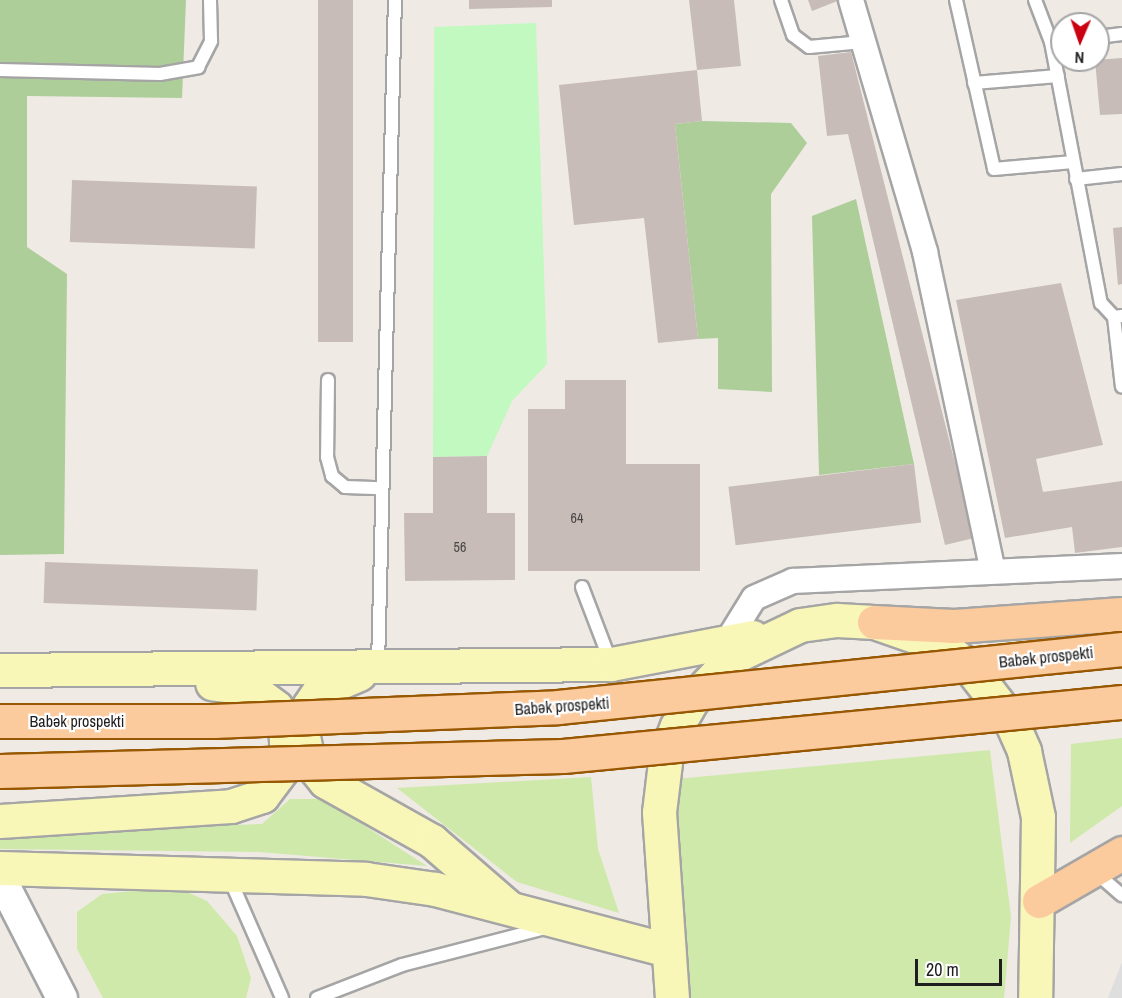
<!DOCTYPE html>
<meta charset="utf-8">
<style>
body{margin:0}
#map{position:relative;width:1122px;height:998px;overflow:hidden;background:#efeae4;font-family:"Archivo Narrow",sans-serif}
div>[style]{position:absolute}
.grass>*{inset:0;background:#cee9aa}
.forest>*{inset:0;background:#adce99}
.park>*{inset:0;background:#c1f9c1}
.parking>*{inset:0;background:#dedede}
.building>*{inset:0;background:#c7bcb7;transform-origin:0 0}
.roads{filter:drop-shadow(2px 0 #a5a5a5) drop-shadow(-2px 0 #a5a5a5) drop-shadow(0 2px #a5a5a5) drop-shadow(0 -2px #a5a5a5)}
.service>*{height:12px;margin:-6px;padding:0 6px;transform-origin:6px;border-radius:6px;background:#fff}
.minor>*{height:24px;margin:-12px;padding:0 12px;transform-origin:12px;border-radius:12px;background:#fff}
.tertiary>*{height:30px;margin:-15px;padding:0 15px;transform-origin:15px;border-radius:15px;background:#fff}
.secondary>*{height:33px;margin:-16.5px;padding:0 16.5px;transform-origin:16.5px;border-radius:16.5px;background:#f9f7b8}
.primary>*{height:33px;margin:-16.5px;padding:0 16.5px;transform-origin:16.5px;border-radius:16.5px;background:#fbca9d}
.bridges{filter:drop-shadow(2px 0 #975801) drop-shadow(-2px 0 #975801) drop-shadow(0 2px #975801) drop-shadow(0 -2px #975801)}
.primary-bridge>*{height:33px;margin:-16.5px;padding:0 16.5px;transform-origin:16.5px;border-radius:16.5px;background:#fbca9d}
span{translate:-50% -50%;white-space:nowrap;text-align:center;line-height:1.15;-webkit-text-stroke:4.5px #fff;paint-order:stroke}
.number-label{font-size:14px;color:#484644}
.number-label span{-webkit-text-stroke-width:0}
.street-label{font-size:16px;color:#1e1e1e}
.north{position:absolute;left:1050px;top:12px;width:60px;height:60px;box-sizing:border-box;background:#fff;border:2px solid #a5a5a5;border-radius:50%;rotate:182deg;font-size:16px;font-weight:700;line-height:24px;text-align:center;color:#1e1e1e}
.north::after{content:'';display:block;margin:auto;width:21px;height:27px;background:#cb0112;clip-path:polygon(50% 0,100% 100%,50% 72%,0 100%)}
.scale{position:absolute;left:915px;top:959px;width:87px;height:27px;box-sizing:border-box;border:3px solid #1e1e1e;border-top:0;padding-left:8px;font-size:18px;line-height:21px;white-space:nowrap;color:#1e1e1e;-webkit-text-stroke:4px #fff;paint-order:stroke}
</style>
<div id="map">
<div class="grass">
<div style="clip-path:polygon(1122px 738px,1122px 806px,1070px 843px,1071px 744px)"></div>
<div style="clip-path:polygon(990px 750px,1011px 917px,1004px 998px,685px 998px,670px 827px,676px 779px)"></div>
<div style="clip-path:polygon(591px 777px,598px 849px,619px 913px,517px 882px,397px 788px)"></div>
<div style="clip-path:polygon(290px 799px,323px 799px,427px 866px,259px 852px,0 849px,0 840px,29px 832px,262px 824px)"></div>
<div style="clip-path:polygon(176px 887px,207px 901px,237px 936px,251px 978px,246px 998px,103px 998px,77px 949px,77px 912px,102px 894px)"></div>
</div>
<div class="forest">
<div style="clip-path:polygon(0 0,186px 0,182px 98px,27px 96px,27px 247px,67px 274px,64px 554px,0 555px)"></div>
<div style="clip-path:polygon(702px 121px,791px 123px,807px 143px,771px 194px,772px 392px,718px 389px,718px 338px,698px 339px,675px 124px)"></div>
<div style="clip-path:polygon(856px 199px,914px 464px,819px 475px,812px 216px)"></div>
</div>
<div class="park">
<div style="clip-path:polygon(536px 23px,547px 364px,512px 401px,487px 456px,433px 457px,434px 27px)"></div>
</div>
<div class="parking">
<div style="clip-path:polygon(1122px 962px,1122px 998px,1108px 998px)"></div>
</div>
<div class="building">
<div style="left:318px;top:0;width:35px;height:342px"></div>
<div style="clip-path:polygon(469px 0,552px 0,552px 7px,469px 9px)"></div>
<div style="clip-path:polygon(689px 0,734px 0,741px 66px,697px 70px,702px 121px,675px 124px,698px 339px,658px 343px,644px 218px,574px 225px,559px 85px,697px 70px)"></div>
<div style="clip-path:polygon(808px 0,840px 0,812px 11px)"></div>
<div style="clip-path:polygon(851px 52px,974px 538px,945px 545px,848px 134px,827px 136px,818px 56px)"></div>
<div style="clip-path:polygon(1122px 58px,1122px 114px,1100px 115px,1095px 60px)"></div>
<div style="left:72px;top:180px;width:185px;height:62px;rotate:2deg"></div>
<div style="clip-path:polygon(1122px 227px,1122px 284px,1118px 285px,1113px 228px)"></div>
<div style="clip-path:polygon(1061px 283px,1103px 445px,1036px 459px,1043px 492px,1122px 481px,1122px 547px,1075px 553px,1072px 527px,1005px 538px,956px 300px)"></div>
<div style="clip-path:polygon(565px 380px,626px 380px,626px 464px,700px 464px,700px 571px,528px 571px,528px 409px,565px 409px)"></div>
<div style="clip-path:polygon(487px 456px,487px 513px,515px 513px,515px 580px,405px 581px,404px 513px,433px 513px,433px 457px)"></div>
<div style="left:914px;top:464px;width:59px;height:187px;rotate:83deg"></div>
<div style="left:45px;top:562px;width:213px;height:41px;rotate:2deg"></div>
</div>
<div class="roads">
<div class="service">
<div style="left:781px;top:0;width:37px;rotate:71deg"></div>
<div style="left:793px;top:35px;width:20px;rotate:37deg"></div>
<div style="left:809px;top:47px;width:54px;rotate:-5.3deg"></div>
<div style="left:956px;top:0;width:173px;rotate:77.3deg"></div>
<div style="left:994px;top:169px;width:79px;rotate:-5.1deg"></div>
<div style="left:1035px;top:0;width:45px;rotate:69.1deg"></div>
<div style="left:1051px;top:42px;width:266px;rotate:79.2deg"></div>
<div style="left:1101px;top:303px;width:19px;rotate:47deg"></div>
<div style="left:1114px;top:317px;width:8px;rotate:-7deg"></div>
<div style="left:1098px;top:37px;width:24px;rotate:-7deg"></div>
<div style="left:0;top:70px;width:160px;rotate:1.4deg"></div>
<div style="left:160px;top:74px;width:39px;rotate:-10deg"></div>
<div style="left:198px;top:67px;width:29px;rotate:-63deg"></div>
<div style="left:211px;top:41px;width:41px;rotate:-91.4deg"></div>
<div style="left:974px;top:83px;width:84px;rotate:-4.8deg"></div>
<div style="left:1076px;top:179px;width:46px;rotate:-6.2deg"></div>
<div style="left:1114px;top:317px;width:70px;rotate:83.5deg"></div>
<div style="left:328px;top:380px;width:77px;rotate:90.7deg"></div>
<div style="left:327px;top:457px;width:20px;rotate:75deg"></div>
<div style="left:332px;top:476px;width:17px;rotate:40deg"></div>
<div style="left:345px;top:487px;width:36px;rotate:2deg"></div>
<div style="left:582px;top:587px;width:81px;rotate:69.1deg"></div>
<div style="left:378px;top:665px;width:665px;rotate:-88.54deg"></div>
<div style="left:1094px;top:871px;width:37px;rotate:41deg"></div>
<div style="left:229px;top:877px;width:132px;rotate:66.3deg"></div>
<div style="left:317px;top:998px;width:91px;rotate:-21.2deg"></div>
<div style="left:402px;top:965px;width:148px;rotate:-14.5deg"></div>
</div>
<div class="minor">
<div style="left:851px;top:0;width:263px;rotate:73.6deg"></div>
<div style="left:925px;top:252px;width:326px;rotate:78deg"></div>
<div style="left:721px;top:651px;width:62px;rotate:-58.1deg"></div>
<div style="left:754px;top:598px;width:43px;rotate:-23.6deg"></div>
<div style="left:793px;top:581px;width:329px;rotate:-2.6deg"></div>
</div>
<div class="tertiary">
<div style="left:0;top:877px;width:136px;rotate:62.9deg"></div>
</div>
<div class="secondary">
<div style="left:0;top:670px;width:611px;rotate:-0.56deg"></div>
<div style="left:611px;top:664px;width:144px;rotate:-10.8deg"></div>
<div style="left:359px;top:674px;width:43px;rotate:157deg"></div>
<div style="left:319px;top:691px;width:18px;rotate:124deg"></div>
<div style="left:309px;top:706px;width:27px;rotate:105deg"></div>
<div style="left:302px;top:732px;width:29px;rotate:78deg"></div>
<div style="left:308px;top:760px;width:27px;rotate:51deg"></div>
<div style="left:325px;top:781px;width:123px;rotate:29.3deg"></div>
<div style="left:432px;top:841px;width:98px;rotate:40.9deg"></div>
<div style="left:0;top:821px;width:231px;rotate:-3.7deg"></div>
<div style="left:231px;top:806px;width:33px;rotate:-18deg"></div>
<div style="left:262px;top:796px;width:41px;rotate:-52.9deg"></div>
<div style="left:287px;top:763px;width:41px;rotate:-92.8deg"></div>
<div style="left:285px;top:722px;width:17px;rotate:-121deg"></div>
<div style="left:276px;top:707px;width:32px;rotate:-144deg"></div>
<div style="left:250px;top:688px;width:38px;rotate:-173deg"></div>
<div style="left:0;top:868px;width:366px;rotate:1.7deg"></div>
<div style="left:366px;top:879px;width:70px;rotate:8.2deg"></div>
<div style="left:435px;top:889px;width:241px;rotate:14.7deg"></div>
<div style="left:672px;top:998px;width:186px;rotate:-94deg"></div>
<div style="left:659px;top:812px;width:58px;rotate:-83.1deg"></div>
<div style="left:666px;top:754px;width:30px;rotate:-69deg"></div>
<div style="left:677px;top:726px;width:30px;rotate:-60deg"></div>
<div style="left:692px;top:700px;width:59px;rotate:-46.4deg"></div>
<div style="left:733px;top:657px;width:74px;rotate:-25.5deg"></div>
<div style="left:800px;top:625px;width:37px;rotate:-8deg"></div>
<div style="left:837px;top:620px;width:37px;rotate:3deg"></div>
<div style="left:874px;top:622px;width:70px;rotate:19.2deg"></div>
<div style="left:940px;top:645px;width:34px;rotate:36deg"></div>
<div style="left:968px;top:665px;width:68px;rotate:52.1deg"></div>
<div style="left:1010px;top:719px;width:35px;rotate:66deg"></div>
<div style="left:1024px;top:751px;width:67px;rotate:78deg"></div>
<div style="left:1038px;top:817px;width:181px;rotate:90.9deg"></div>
</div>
<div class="primary">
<div style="left:874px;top:622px;width:80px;rotate:2.9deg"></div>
<div style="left:954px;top:626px;width:168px;rotate:-4.1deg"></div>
<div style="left:1039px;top:901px;width:96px;rotate:-30deg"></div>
</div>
</div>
<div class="bridges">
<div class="primary-bridge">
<div style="left:0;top:721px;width:213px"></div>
<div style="left:213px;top:721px;width:345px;rotate:-2.3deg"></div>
<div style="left:558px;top:707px;width:567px;rotate:-5.87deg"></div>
<div style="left:0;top:771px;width:563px;rotate:-1.53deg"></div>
<div style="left:563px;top:756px;width:562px;rotate:-5.52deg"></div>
</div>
</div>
<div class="number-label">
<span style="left:577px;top:518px">64</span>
<span style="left:460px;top:547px">56</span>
</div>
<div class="street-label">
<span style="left:1046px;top:657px;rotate:-6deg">Babək prospekti</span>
<span style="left:562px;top:706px;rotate:-4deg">Babək prospekti</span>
<span style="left:77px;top:721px">Babək prospekti</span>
</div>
<div class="north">N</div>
<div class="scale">20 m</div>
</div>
